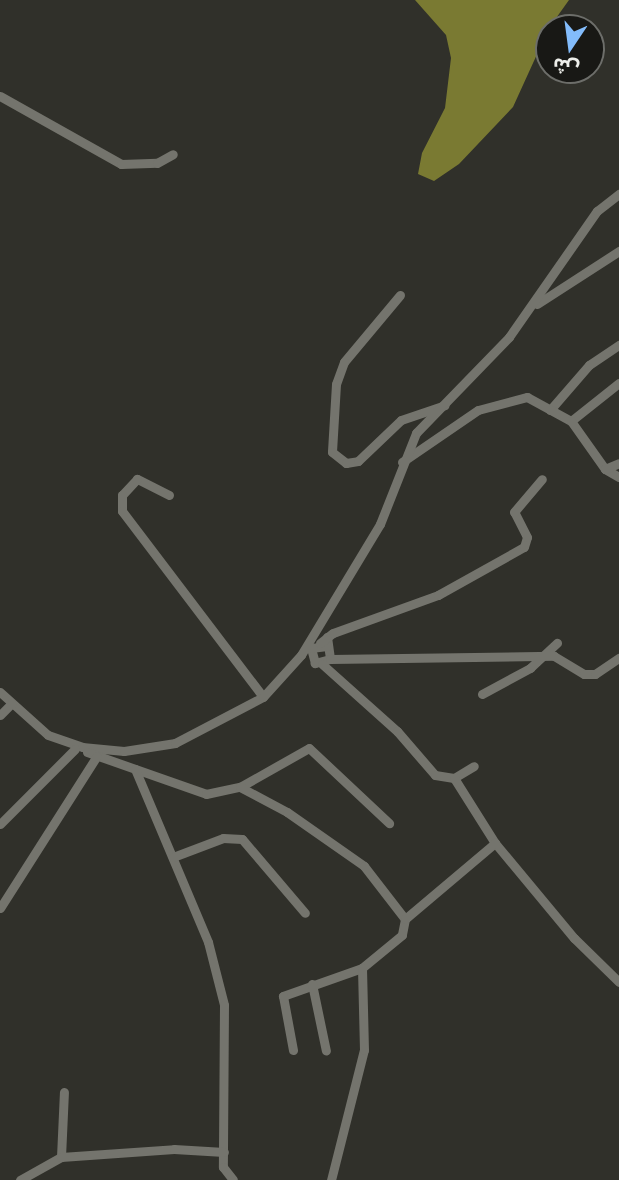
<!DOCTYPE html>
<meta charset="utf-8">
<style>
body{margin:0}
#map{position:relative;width:619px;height:1180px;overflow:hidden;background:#30302a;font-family:Commissioner,"Noto Sans Arabic",sans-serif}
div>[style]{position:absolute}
.water>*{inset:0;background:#7a7a32}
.street>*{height:9px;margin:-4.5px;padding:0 4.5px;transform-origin:4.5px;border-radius:4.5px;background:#74746d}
span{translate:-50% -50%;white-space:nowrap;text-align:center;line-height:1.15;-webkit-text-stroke:6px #181815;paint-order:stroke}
.north{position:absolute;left:535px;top:14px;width:70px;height:70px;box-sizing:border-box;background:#181815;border:2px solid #6d6e6a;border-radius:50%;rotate:193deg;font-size:19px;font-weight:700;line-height:28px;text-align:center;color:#edeeea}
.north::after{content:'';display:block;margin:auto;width:24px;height:32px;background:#83bcfb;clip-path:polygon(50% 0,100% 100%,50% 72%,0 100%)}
</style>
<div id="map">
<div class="water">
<div style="clip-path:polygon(415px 0,569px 0,549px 28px,513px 107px,459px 164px,434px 181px,418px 174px,422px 153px,445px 108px,451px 58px,446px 35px)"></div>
</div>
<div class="street">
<div style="left:0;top:96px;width:139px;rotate:29.3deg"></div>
<div style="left:121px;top:164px;width:36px;rotate:-2deg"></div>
<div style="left:157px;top:163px;width:18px;rotate:-29deg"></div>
<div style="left:400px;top:295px;width:87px;rotate:129.9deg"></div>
<div style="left:344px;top:362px;width:23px;rotate:110deg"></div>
<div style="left:336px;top:384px;width:68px;rotate:93.4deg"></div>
<div style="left:332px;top:452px;width:18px;rotate:38deg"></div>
<div style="left:346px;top:463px;width:12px;rotate:-9deg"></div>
<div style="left:358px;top:461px;width:59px;rotate:-43.6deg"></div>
<div style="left:401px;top:420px;width:46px;rotate:-18.8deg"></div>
<div style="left:537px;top:304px;width:98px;rotate:-32.9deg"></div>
<div style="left:550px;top:410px;width:60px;rotate:-49.1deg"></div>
<div style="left:589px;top:365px;width:36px;rotate:-34deg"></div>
<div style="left:571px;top:421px;width:61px;rotate:-38.4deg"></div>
<div style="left:402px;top:462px;width:92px;rotate:-34.4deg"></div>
<div style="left:478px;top:410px;width:51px;rotate:-14.9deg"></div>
<div style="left:527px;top:397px;width:50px;rotate:28.6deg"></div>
<div style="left:571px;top:421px;width:59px;rotate:54.7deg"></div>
<div style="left:605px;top:469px;width:16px;rotate:30deg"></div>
<div style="left:605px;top:469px;width:15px;rotate:-23deg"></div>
<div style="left:169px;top:495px;width:36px;rotate:-153deg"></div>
<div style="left:137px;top:479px;width:22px;rotate:133deg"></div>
<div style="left:122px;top:495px;width:16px;rotate:90deg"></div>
<div style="left:122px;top:511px;width:233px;rotate:52.8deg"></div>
<div style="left:327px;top:637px;width:22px;rotate:82deg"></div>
<div style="left:330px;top:659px;width:16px;rotate:165deg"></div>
<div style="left:315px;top:663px;width:16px;rotate:-105deg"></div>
<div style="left:311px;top:648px;width:16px;rotate:-7deg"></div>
<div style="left:320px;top:643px;width:16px;rotate:-38deg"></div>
<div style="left:333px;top:633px;width:112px;rotate:-19.9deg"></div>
<div style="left:438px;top:595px;width:98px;rotate:-29.2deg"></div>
<div style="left:524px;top:547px;width:10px;rotate:-73deg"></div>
<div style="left:527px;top:537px;width:28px;rotate:-117deg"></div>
<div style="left:514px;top:512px;width:43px;rotate:-49.7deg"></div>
<div style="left:330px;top:659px;width:224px;rotate:-0.8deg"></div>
<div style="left:554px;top:656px;width:35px;rotate:31deg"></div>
<div style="left:584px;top:674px;width:11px"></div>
<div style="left:595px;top:674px;width:29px;rotate:-34deg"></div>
<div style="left:322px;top:664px;width:101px;rotate:41.8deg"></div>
<div style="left:397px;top:731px;width:58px;rotate:49.2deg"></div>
<div style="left:435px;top:775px;width:19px;rotate:9deg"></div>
<div style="left:454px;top:778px;width:23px;rotate:-31deg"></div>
<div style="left:0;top:692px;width:64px;rotate:41.9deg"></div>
<div style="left:48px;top:735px;width:36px;rotate:19deg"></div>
<div style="left:82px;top:747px;width:42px;rotate:5.4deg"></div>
<div style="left:124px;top:751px;width:52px;rotate:-8.9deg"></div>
<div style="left:175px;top:743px;width:99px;rotate:-27.6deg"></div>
<div style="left:263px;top:697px;width:57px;rotate:-47.9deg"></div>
<div style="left:301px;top:655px;width:153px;rotate:-58.9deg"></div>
<div style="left:380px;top:524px;width:98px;rotate:-68.4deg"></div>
<div style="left:416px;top:433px;width:134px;rotate:-45.9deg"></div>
<div style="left:509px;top:337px;width:154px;rotate:-55.1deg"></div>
<div style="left:597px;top:211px;width:28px;rotate:-38deg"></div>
<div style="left:482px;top:694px;width:55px;rotate:-28.4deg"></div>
<div style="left:530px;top:668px;width:37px;rotate:-43deg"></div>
<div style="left:0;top:715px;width:16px;rotate:-45deg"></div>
<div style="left:87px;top:752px;width:126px;rotate:19.4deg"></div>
<div style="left:206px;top:794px;width:35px;rotate:-12deg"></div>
<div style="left:240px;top:787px;width:79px;rotate:-29.5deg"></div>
<div style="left:309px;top:748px;width:110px;rotate:43.2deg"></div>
<div style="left:135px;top:769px;width:188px;rotate:67.1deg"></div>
<div style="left:208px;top:942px;width:65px;rotate:75.7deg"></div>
<div style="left:224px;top:1005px;width:162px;rotate:90.4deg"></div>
<div style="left:223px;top:1167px;width:16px;rotate:52deg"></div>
<div style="left:454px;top:778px;width:77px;rotate:57.8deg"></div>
<div style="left:495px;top:843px;width:124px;rotate:50.3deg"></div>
<div style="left:574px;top:938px;width:63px;rotate:44.4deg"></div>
<div style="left:240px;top:787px;width:53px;rotate:28deg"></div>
<div style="left:287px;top:812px;width:94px;rotate:35deg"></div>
<div style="left:364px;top:866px;width:67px;rotate:52.3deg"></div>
<div style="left:405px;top:919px;width:16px;rotate:101deg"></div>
<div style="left:402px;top:935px;width:52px;rotate:140.5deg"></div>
<div style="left:362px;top:968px;width:84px;rotate:160.5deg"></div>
<div style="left:283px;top:996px;width:55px;rotate:79.5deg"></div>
<div style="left:0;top:824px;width:106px;rotate:-45deg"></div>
<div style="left:173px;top:857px;width:53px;rotate:-20.8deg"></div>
<div style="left:223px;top:838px;width:19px;rotate:3deg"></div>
<div style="left:242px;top:839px;width:97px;rotate:49.6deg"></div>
<div style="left:0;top:908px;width:180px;rotate:-57.5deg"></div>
<div style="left:405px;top:919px;width:118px;rotate:-40.2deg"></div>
<div style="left:312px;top:984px;width:68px;rotate:78.2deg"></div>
<div style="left:61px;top:1157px;width:65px;rotate:-87.4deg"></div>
<div style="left:20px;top:1180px;width:47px;rotate:-29.3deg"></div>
<div style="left:61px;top:1157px;width:113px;rotate:-4deg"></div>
<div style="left:174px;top:1149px;width:50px;rotate:3.4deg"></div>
<div style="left:331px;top:1180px;width:134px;rotate:-75.8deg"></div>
<div style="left:364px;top:1050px;width:82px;rotate:-91.4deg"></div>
</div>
<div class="north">ش</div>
</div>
